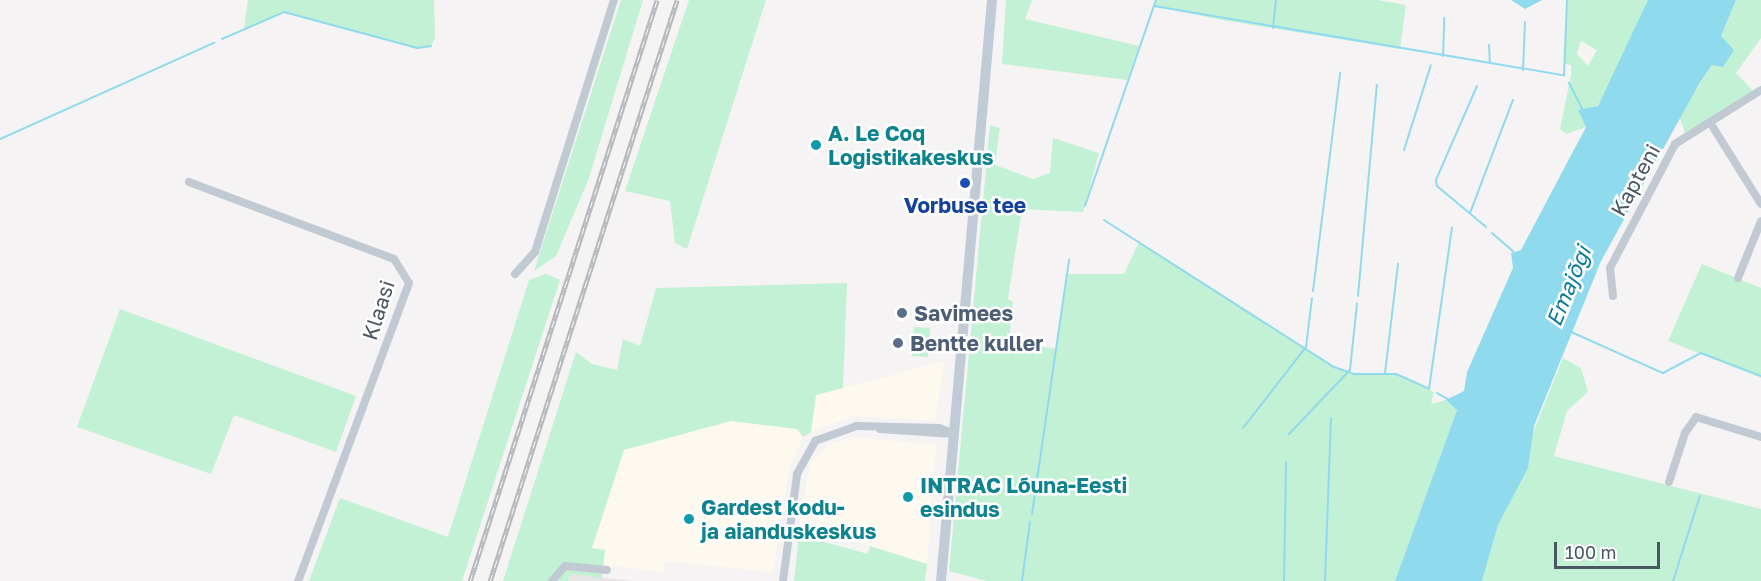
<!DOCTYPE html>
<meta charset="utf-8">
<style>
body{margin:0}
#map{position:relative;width:1761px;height:581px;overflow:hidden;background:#f5f3f3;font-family:"Golos Text",sans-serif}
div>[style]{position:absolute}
.commercial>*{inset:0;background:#fdf9ef}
.education>*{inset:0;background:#e6e4e5}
.green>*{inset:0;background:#c3f1d5;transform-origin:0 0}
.water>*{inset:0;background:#90daee}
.stream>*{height:2px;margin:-1px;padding:0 1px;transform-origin:1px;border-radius:1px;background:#90daee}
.minor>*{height:8px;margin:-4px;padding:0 4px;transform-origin:4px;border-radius:4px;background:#c1cad2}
.secondary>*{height:10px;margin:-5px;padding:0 5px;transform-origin:5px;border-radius:5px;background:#c1cbd6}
.rail>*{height:4.5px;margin-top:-2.25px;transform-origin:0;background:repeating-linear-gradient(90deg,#fff 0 7px,#b5b8bd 0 14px);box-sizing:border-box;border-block:2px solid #b5b8bd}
.dots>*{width:16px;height:16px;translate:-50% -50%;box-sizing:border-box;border:3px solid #fff;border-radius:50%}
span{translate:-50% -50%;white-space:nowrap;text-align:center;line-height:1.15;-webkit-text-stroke:5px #fff;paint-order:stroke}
.culture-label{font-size:21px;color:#0d838f;font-weight:700}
.left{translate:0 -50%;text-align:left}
.street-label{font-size:21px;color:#4a5661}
.transit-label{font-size:21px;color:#164399;font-weight:700}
.service-label{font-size:21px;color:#4e5e75;font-weight:700}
.water-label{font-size:22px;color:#0c7c9b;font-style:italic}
.scale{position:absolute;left:1554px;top:542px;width:106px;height:27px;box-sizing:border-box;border:3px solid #4a5661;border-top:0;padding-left:8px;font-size:18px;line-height:21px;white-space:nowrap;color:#4a5661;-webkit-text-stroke:4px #fff;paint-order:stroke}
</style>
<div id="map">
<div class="commercial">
<div style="clip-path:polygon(945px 361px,935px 421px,854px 416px,811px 432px,816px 395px)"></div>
<div style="clip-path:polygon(731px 421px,797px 429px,803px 437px,789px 470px,773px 572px,664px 561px,663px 572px,603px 565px,604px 550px,592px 549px,624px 450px)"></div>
<div style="clip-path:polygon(851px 437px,936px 445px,927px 564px,799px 524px,810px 464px,828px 445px)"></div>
</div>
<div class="education">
<div style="clip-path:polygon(570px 574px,634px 581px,568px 581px)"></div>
</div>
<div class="green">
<div style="clip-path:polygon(248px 0,434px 0,435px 38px,431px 46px,417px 48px,284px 12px,244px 29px)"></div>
<div style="clip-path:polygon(621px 0,643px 0,589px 178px,556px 256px,534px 271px)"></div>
<div style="clip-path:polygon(689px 0,766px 0,687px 249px,675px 243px,670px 201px,625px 191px)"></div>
<div style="clip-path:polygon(1006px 0,1032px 0,1025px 19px,1139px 46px,1127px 80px,1002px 64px)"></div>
<div style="clip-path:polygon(1156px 0,1378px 0,1406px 5px,1400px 49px,1222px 20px,1154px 6px)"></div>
<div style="clip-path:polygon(evenodd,1567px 0,1648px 0,1624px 59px,1586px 127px,1566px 134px,1560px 129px,1571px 75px,1571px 65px,1564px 64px,1567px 0,1581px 41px,1597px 50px,1588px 66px,1577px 54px,1581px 41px)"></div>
<div style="clip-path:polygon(1736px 0,1761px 0,1761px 38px,1736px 73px,1754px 92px,1685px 133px,1679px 116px,1712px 65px,1718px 64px,1721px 36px)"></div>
<div style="clip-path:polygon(990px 125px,1000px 128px,995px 165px,1033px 179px,1050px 173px,1053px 138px,1099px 153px,1083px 212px,1022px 209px,1008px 299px,1013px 302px,1009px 341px,1056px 349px,1067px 274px,1124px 274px,1139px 242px,1334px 367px,1354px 374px,1396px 374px,1434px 392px,1431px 404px,1446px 400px,1457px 410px,1395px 581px,986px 581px,949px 571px)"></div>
<div style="clip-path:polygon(1702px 264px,1761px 288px,1761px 378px,1668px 341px)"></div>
<div style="clip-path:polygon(546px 274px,560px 280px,462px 581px,309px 581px,340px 498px,448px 537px,529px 280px)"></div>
<div style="clip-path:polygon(847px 283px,843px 388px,816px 395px,811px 432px,803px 437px,797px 429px,731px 421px,624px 450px,592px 548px,605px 550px,602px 578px,571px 574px,568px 581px,503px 581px,576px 352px,592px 364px,617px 370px,623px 339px,640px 346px,656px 288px)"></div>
<div style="clip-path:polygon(120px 309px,356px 396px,336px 452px,234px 415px,211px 474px,77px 427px)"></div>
<div style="left:914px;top:327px;width:16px;height:29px;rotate:4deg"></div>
<div style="clip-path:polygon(1563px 358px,1581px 368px,1588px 392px,1567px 411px,1554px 456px,1761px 509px,1761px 581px,1482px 581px,1498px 525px,1527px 468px,1527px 447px)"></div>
<div style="clip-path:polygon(799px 535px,868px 554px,870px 546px,927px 564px,925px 581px,794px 581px)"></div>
</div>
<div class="water">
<div style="clip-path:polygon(1511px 0,1542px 0,1525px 9px)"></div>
<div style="clip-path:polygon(1648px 0,1736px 0,1721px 36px,1734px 50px,1723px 67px,1712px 65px,1699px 84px,1601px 261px,1534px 426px,1528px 468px,1498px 525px,1482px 581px,1395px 581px,1457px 410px,1446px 400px,1464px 391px,1467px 372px,1513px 268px,1511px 253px,1521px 250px,1586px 127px,1578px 110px,1598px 106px)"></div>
</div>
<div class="stream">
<div style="left:1154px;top:6px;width:416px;rotate:9.6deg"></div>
<div style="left:1564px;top:75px;width:75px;rotate:-87.7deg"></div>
<div style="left:1273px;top:28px;width:28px;rotate:-84deg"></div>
<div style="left:222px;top:39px;width:68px;rotate:-23.5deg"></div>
<div style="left:284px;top:12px;width:138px;rotate:15.1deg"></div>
<div style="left:417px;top:48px;width:14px;rotate:-8deg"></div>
<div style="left:1489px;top:45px;width:18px;rotate:87deg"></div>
<div style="left:1443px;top:56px;width:38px;rotate:-88deg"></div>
<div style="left:1523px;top:70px;width:48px;rotate:-87.6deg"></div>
<div style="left:1569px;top:83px;width:30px;rotate:63deg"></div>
<div style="left:1477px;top:86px;width:103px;rotate:113.6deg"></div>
<div style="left:1436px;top:180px;width:6px;rotate:81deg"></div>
<div style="left:1437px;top:186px;width:64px;rotate:39.9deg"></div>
<div style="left:0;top:139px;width:235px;rotate:-24.2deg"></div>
<div style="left:1404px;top:150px;width:89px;rotate:-72.4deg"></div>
<div style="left:1085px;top:206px;width:218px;rotate:-71deg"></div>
<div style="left:1470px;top:213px;width:121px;rotate:-69.2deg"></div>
<div style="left:1104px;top:220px;width:273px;rotate:32.6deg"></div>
<div style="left:1334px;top:367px;width:21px;rotate:19deg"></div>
<div style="left:1354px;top:374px;width:42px"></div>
<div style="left:1396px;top:374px;width:36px;rotate:24deg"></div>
<div style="left:1429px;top:389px;width:163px;rotate:-81.9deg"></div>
<div style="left:1492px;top:233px;width:28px;rotate:41deg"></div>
<div style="left:1313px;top:291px;width:220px;rotate:-82.9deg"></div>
<div style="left:1358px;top:296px;width:212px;rotate:-84.9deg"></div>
<div style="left:1569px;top:331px;width:103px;rotate:24.1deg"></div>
<div style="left:1663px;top:373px;width:43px;rotate:-27.8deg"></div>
<div style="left:1701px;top:353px;width:64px;rotate:21deg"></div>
<div style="left:1385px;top:373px;width:110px;rotate:-83.2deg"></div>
<div style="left:1437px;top:393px;width:13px;rotate:29deg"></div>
<div style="left:1243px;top:428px;width:103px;rotate:-52.1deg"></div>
<div style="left:1306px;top:347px;width:49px;rotate:-83deg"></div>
<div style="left:1289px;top:434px;width:88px;rotate:-46.4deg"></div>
<div style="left:1350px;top:370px;width:67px;rotate:-84deg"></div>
<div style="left:1032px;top:514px;width:257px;rotate:-81.7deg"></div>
<div style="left:1022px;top:581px;width:60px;rotate:-82.3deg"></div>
<div style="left:1284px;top:581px;width:119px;rotate:-89deg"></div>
<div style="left:1325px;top:581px;width:163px;rotate:-87.9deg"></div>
<div style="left:1673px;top:581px;width:89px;rotate:-72.4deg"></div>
</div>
<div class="minor">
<div style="left:1711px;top:124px;width:94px;rotate:58deg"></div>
<div style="left:189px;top:182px;width:219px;rotate:20.6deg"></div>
<div style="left:394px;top:259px;width:28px;rotate:58deg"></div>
<div style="left:409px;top:283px;width:318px;rotate:110.4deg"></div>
<div style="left:515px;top:274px;width:30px;rotate:-48deg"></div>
<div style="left:535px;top:252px;width:264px;rotate:-72.6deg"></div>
<div style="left:1738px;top:278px;width:61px;rotate:-68deg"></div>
<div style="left:1613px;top:296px;width:28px;rotate:-96deg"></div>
<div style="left:1610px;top:268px;width:140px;rotate:-62.3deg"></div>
<div style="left:1675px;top:144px;width:102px;rotate:-32.1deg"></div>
<div style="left:880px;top:429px;width:74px;rotate:3.9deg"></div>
<div style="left:1669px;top:482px;width:52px;rotate:-71.9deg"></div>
<div style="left:1685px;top:433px;width:19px;rotate:-55deg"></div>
<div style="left:1696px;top:417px;width:68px;rotate:17.1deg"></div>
<div style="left:552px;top:581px;width:20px;rotate:-49deg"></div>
<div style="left:565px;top:566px;width:42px;rotate:5.4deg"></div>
<div style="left:783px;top:581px;width:108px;rotate:-82.5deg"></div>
<div style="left:797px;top:474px;width:38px;rotate:-61deg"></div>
<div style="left:815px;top:441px;width:45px;rotate:-19.7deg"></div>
<div style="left:857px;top:426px;width:82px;rotate:1.4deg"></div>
<div style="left:939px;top:428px;width:17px;rotate:21deg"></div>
</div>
<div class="secondary">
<div style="left:941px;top:581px;width:583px;rotate:-84.98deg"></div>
</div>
<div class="rail">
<div style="left:470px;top:581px;width:610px;rotate:-72.16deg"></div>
<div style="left:490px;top:581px;width:610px;rotate:-72.16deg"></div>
</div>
<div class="dots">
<div style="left:816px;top:145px;background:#0f9aa8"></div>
<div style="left:965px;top:183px;background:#1a4fb4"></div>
<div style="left:902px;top:313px;background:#5c6f8a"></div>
<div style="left:898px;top:343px;background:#5c6f8a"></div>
<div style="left:908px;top:497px;background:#0f9aa8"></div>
<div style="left:689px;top:519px;background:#0f9aa8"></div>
</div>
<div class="culture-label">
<span class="left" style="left:828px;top:145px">A. Le Coq<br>Logistikakeskus</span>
<span class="left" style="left:920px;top:497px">INTRAC Lõuna-Eesti<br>esindus</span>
<span class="left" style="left:701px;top:519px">Gardest kodu-<br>ja aianduskeskus</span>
</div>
<div class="street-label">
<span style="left:1635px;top:180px;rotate:-61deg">Kapteni</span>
<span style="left:378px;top:310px;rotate:-72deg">Klaasi</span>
</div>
<div class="transit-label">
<span style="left:965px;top:205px">Vorbuse tee</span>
</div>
<div class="service-label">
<span class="left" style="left:914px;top:313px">Savimees</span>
<span class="left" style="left:910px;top:343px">Bentte kuller</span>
</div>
<div class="water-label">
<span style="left:1568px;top:286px;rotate:-68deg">Emajõgi</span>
</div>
<div class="scale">100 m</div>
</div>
